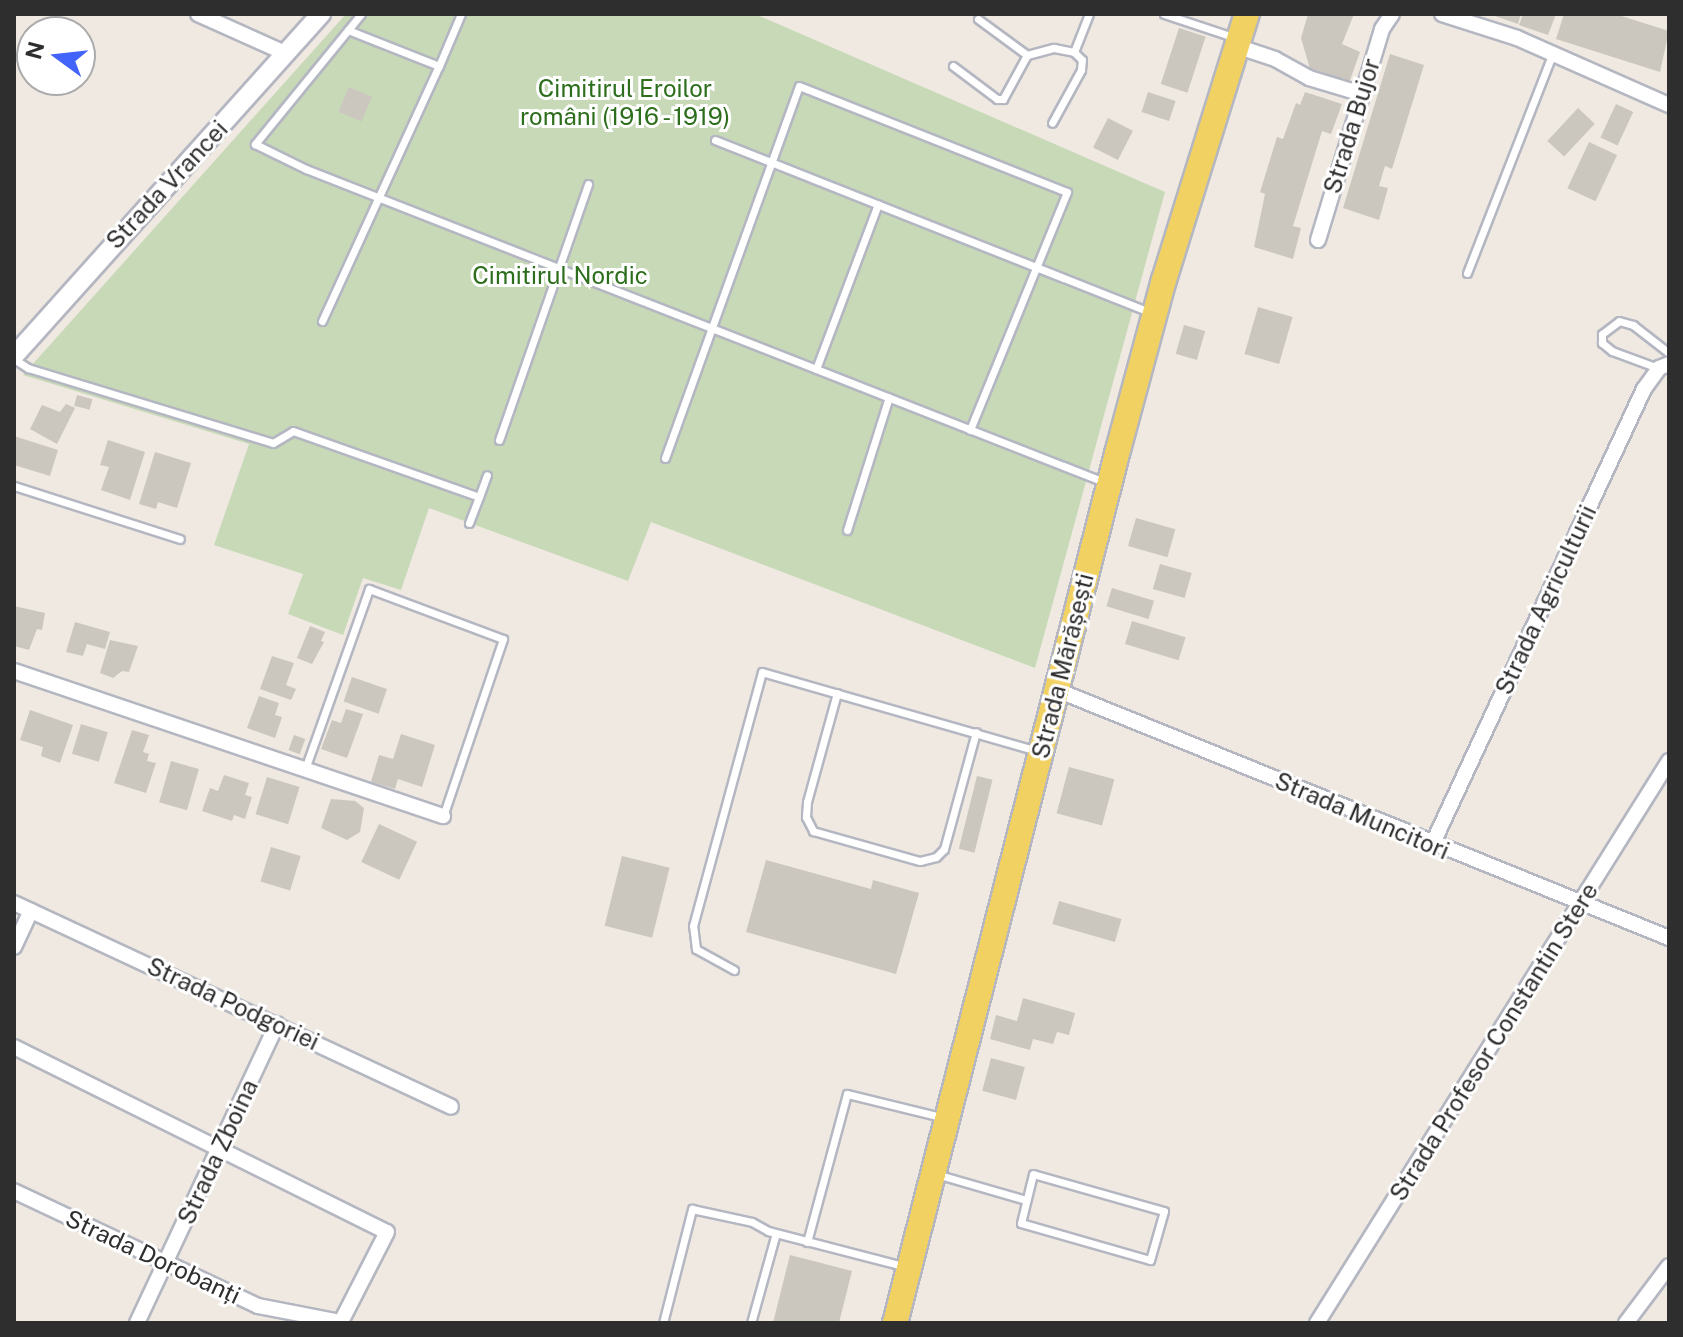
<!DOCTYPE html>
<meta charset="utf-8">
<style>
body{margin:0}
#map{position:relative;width:1683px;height:1337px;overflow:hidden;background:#efe9e1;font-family:"Public Sans",sans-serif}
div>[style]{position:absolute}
.cemetery>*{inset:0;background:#c8d9b8}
.building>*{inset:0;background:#cbc7bf;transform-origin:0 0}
.roads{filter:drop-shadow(2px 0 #b4b7c1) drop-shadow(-2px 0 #b4b7c1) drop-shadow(0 2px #b4b7c1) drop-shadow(0 -2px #b4b7c1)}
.service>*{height:7px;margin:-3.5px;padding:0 3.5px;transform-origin:3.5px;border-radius:3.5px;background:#fff}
.minor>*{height:14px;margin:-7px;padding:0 7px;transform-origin:7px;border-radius:7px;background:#fff}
.tertiary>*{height:18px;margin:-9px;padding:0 9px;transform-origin:9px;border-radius:9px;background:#fff}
.primary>*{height:24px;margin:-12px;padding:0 12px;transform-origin:12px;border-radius:12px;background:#f2d163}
span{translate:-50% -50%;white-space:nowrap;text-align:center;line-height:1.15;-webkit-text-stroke:6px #fff;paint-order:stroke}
.park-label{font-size:24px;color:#2c6e1b}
.street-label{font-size:24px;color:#2e2e2e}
.frame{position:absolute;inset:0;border:16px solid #2e2e2e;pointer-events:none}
.north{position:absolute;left:16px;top:16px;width:80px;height:80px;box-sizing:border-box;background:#fff;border:2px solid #ababab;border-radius:50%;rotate:285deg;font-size:22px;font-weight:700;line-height:32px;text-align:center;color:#2e2e2e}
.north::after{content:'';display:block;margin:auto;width:28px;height:36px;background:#4264fb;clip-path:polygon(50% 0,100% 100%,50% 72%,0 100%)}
</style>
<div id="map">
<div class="cemetery">
<div style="clip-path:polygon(346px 14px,755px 14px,1165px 192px,1035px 668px,651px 522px,628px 581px,429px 508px,401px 590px,363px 578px,343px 635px,288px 614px,303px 574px,214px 545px,249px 444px,23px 375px)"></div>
</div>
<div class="building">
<div style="clip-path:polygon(1308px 14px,1354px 14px,1342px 44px,1360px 52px,1349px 83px,1310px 69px,1301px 38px)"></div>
<div style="clip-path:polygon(1489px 14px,1521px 14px,1518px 24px)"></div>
<div style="clip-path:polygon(1523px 14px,1556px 14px,1548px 35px,1519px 25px)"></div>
<div style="clip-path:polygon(1564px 14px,1615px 14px,1669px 31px,1660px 72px,1556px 39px)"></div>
<div style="left:1179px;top:28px;width:28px;height:59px;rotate:18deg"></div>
<div style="clip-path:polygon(1390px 54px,1424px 65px,1392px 169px,1385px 166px,1379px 186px,1388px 188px,1379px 220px,1343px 208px)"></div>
<div style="left:349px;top:87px;width:25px;height:27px;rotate:23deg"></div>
<div style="left:1148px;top:92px;width:29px;height:21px;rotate:18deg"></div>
<div style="clip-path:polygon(1305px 92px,1342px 104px,1331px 134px,1322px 131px,1293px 226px,1301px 228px,1293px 259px,1254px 247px,1265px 194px,1260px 192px,1277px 137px,1283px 139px,1296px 103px,1300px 105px)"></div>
<div style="left:1616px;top:104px;width:19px;height:37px;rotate:25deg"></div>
<div style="left:1578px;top:108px;width:23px;height:45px;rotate:43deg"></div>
<div style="left:1108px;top:118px;width:28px;height:33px;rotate:27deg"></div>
<div style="left:1589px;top:142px;width:31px;height:51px;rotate:25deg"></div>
<div style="left:1258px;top:307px;width:36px;height:49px;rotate:16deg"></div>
<div style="left:1184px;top:325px;width:22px;height:30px;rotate:16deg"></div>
<div style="left:77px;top:395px;width:16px;height:11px;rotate:15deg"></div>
<div style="clip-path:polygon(66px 404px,75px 408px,57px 444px,30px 429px,42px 405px,60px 412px)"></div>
<div style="clip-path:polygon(14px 436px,58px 450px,50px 476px,14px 465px)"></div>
<div style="clip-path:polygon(108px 440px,145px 452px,130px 500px,101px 490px,109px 467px,100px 465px)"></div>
<div style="clip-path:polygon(155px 452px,191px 463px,177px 508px,158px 502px,156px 509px,139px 504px)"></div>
<div style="left:1136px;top:518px;width:41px;height:29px;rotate:16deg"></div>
<div style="left:1160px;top:564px;width:33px;height:26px;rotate:16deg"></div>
<div style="left:1112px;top:588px;width:44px;height:19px;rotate:17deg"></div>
<div style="clip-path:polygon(14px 606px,45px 613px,42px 630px,37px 629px,29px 650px,14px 646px)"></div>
<div style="left:1132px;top:621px;width:56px;height:24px;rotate:17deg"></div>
<div style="clip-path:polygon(75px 622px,110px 632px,105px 649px,87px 644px,83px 656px,66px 652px)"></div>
<div style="clip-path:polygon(310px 626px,325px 632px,321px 641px,324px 642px,312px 664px,297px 658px)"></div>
<div style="clip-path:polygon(110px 640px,138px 646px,129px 672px,122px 671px,113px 678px,100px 673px)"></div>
<div style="clip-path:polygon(272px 656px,294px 663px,286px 685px,296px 689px,291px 700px,260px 689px)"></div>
<div style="left:352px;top:677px;width:37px;height:26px;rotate:19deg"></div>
<div style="clip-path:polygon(259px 696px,279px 703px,275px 715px,282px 717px,275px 738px,247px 728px)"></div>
<div style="clip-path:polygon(346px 709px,363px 714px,347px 758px,321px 749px,332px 720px,341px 723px)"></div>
<div style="clip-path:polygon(30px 710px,73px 725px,60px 763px,41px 756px,43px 747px,20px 740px)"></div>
<div style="left:81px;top:724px;width:28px;height:31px;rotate:17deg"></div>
<div style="clip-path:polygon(132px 730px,149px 735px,143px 752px,149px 754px,147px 761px,156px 763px,146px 793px,114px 783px)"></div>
<div style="clip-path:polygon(401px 734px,435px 745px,422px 787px,398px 779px,395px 789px,371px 782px,379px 755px,393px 759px)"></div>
<div style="left:294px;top:735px;width:12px;height:16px;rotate:20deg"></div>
<div style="left:171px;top:761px;width:29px;height:43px;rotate:16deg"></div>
<div style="left:1069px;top:767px;width:47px;height:48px;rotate:15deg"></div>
<div style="clip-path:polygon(224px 775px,249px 783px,245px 795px,252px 797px,245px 819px,234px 815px,232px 821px,202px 811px,210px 788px,218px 791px)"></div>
<div style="left:977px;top:776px;width:16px;height:75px;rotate:14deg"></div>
<div style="left:267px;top:777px;width:34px;height:39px;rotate:17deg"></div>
<div style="clip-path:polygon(331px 799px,355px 801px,364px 808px,360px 832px,347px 840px,321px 828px)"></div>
<div style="left:379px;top:824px;width:42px;height:42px;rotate:25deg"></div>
<div style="left:271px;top:847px;width:31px;height:36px;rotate:17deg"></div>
<div style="left:622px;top:856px;width:49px;height:72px;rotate:14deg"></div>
<div style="clip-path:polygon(766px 860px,871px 889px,873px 880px,919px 893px,896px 974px,746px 932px)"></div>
<div style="left:1059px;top:901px;width:65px;height:24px;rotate:16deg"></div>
<div style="clip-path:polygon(1023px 998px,1075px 1013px,1069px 1035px,1057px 1032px,1053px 1044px,1033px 1039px,1030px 1050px,990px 1039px,996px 1015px,1017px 1021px)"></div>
<div style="left:991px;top:1058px;width:35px;height:34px;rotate:15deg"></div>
<div style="clip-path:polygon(790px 1255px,852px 1271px,839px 1323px,773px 1323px)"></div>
</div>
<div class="roads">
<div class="service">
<div style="left:361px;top:14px;width:168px;rotate:129.2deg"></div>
<div style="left:255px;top:144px;width:57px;rotate:26.1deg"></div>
<div style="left:306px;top:169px;width:860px;rotate:21.41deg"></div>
<div style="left:1164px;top:14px;width:76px;rotate:18.4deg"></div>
<div style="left:978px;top:19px;width:61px;rotate:36.3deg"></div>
<div style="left:1074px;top:52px;width:41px;rotate:-68.5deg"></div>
<div style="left:439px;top:66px;width:56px;rotate:-67.1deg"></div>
<div style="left:953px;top:66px;width:55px;rotate:36.9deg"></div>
<div style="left:997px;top:99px;width:6px"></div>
<div style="left:1003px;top:99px;width:50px;rotate:-61.4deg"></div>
<div style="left:1027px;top:55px;width:28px;rotate:-15deg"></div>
<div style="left:1054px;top:48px;width:20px;rotate:11deg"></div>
<div style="left:1074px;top:52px;width:11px;rotate:45deg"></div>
<div style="left:1082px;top:60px;width:10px;rotate:96deg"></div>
<div style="left:1081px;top:70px;width:60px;rotate:118.7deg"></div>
<div style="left:715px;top:140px;width:470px;rotate:21.6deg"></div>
<div style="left:1467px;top:273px;width:234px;rotate:-68.7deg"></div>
<div style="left:322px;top:321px;width:281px;rotate:-65.4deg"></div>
<div style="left:439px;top:66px;width:98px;rotate:-158.4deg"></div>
<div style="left:14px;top:359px;width:17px;rotate:33deg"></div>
<div style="left:28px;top:368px;width:256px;rotate:17deg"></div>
<div style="left:273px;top:443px;width:23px;rotate:-31deg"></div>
<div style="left:293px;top:431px;width:197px;rotate:19.5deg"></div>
<div style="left:479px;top:497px;width:23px;rotate:-70deg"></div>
<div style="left:1658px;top:368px;width:49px;rotate:-159.7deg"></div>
<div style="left:1612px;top:351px;width:13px;rotate:-141deg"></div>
<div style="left:1602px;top:343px;width:9px;rotate:-90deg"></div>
<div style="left:1602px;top:334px;width:21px;rotate:-37deg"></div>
<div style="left:1619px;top:321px;width:15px;rotate:16deg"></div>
<div style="left:1633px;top:325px;width:46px;rotate:37.9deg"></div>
<div style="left:816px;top:369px;width:176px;rotate:-69.4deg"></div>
<div style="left:499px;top:440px;width:271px;rotate:-70.8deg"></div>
<div style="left:665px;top:458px;width:395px;rotate:-70.2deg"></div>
<div style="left:799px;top:86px;width:288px;rotate:21.6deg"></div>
<div style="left:1067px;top:192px;width:257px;rotate:112.2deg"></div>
<div style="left:14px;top:486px;width:174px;rotate:17.7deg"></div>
<div style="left:469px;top:523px;width:28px;rotate:-69deg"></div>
<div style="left:847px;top:530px;width:139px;rotate:-72.5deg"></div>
<div style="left:837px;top:693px;width:113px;rotate:105.4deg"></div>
<div style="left:807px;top:802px;width:15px;rotate:94deg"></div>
<div style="left:806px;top:817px;width:16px;rotate:63deg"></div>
<div style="left:813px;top:831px;width:111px;rotate:15.7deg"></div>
<div style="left:920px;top:861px;width:16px;rotate:-14deg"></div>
<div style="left:936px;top:857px;width:11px;rotate:-45deg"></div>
<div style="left:944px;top:849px;width:121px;rotate:-74.7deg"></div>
<div style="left:305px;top:769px;width:191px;rotate:-70.4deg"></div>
<div style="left:369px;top:589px;width:143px;rotate:20.5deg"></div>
<div style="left:503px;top:639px;width:187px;rotate:108.7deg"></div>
<div style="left:734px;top:970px;width:43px;rotate:-151.1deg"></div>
<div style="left:696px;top:949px;width:23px;rotate:-97deg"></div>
<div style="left:693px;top:926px;width:263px;rotate:-74.8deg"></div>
<div style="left:762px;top:672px;width:287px;rotate:16deg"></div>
<div style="left:936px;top:1174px;width:94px;rotate:16.1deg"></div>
<div style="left:1033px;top:1174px;width:136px;rotate:15.8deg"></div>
<div style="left:1164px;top:1211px;width:51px;rotate:105.9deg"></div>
<div style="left:1150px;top:1260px;width:134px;rotate:-164deg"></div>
<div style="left:1021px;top:1223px;width:50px;rotate:-76.2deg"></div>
<div style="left:807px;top:1242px;width:153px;rotate:-74.9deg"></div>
<div style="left:847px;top:1094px;width:97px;rotate:13.7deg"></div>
<div style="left:663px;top:1323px;width:118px;rotate:-75.7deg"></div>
<div style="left:692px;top:1209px;width:61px;rotate:12.2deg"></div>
<div style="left:752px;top:1222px;width:18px;rotate:29deg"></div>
<div style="left:768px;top:1231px;width:139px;rotate:14.5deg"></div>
<div style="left:751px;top:1323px;width:93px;rotate:-74.5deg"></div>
</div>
<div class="minor">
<div style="left:198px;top:14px;width:98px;rotate:24.2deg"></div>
<div style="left:1442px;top:14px;width:79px;rotate:17.7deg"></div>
<div style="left:1517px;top:38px;width:166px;rotate:23.8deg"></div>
<div style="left:1236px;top:46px;width:41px;rotate:18.4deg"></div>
<div style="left:1275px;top:59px;width:39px;rotate:29deg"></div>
<div style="left:1309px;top:78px;width:55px;rotate:16.8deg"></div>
<div style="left:1318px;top:240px;width:220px;rotate:-73.1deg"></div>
<div style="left:1382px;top:29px;width:18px;rotate:-56deg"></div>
<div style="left:14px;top:671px;width:453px;rotate:18.7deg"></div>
<div style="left:1057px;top:690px;width:660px;rotate:22.06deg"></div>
<div style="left:1432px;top:845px;width:503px;rotate:-65.07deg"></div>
<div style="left:1644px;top:389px;width:26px;rotate:-54deg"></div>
<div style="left:1659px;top:368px;width:11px;rotate:-22deg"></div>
<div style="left:14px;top:903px;width:482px;rotate:25deg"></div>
<div style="left:14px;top:947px;width:40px;rotate:-65deg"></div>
<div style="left:14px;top:1047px;width:416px;rotate:26.4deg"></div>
<div style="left:387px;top:1232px;width:101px;rotate:117.1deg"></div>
<div style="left:341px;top:1322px;width:85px;rotate:-169.1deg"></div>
<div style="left:258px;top:1306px;width:270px;rotate:-154.8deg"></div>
<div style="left:137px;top:1323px;width:330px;rotate:-64.9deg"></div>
<div style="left:1317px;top:1323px;width:663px;rotate:-57.94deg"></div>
<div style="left:1626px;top:1323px;width:71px;rotate:-53deg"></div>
</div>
<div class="tertiary">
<div style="left:14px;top:356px;width:460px;rotate:-48.1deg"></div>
</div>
<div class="primary">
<div style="left:895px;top:1323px;width:901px;rotate:-75.67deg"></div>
<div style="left:1118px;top:450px;width:176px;rotate:-74.9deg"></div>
<div style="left:1164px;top:280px;width:279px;rotate:-72.7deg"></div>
</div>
</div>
<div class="park-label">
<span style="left:625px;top:103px">Cimitirul Eroilor<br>români (1916 - 1919)</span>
<span style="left:560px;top:276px">Cimitirul Nordic</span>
</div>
<div class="street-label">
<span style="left:1352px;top:126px;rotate:-73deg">Strada Bujor</span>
<span style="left:167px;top:185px;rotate:-47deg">Strada Vrancei</span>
<span style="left:1546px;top:600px;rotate:-65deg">Strada Agriculturii</span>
<span style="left:1063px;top:666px;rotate:-76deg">Strada Mărășești</span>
<span style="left:1362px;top:816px;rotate:23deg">Strada Muncitori</span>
<span style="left:233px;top:1004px;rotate:25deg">Strada Podgoriei</span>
<span style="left:1494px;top:1042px;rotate:-58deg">Strada Profesor Constantin Stere</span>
<span style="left:218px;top:1152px;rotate:-65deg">Strada Zboina</span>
<span style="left:153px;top:1257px;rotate:25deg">Strada Dorobanți</span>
</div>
<div class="frame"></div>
<div class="north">N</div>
</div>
